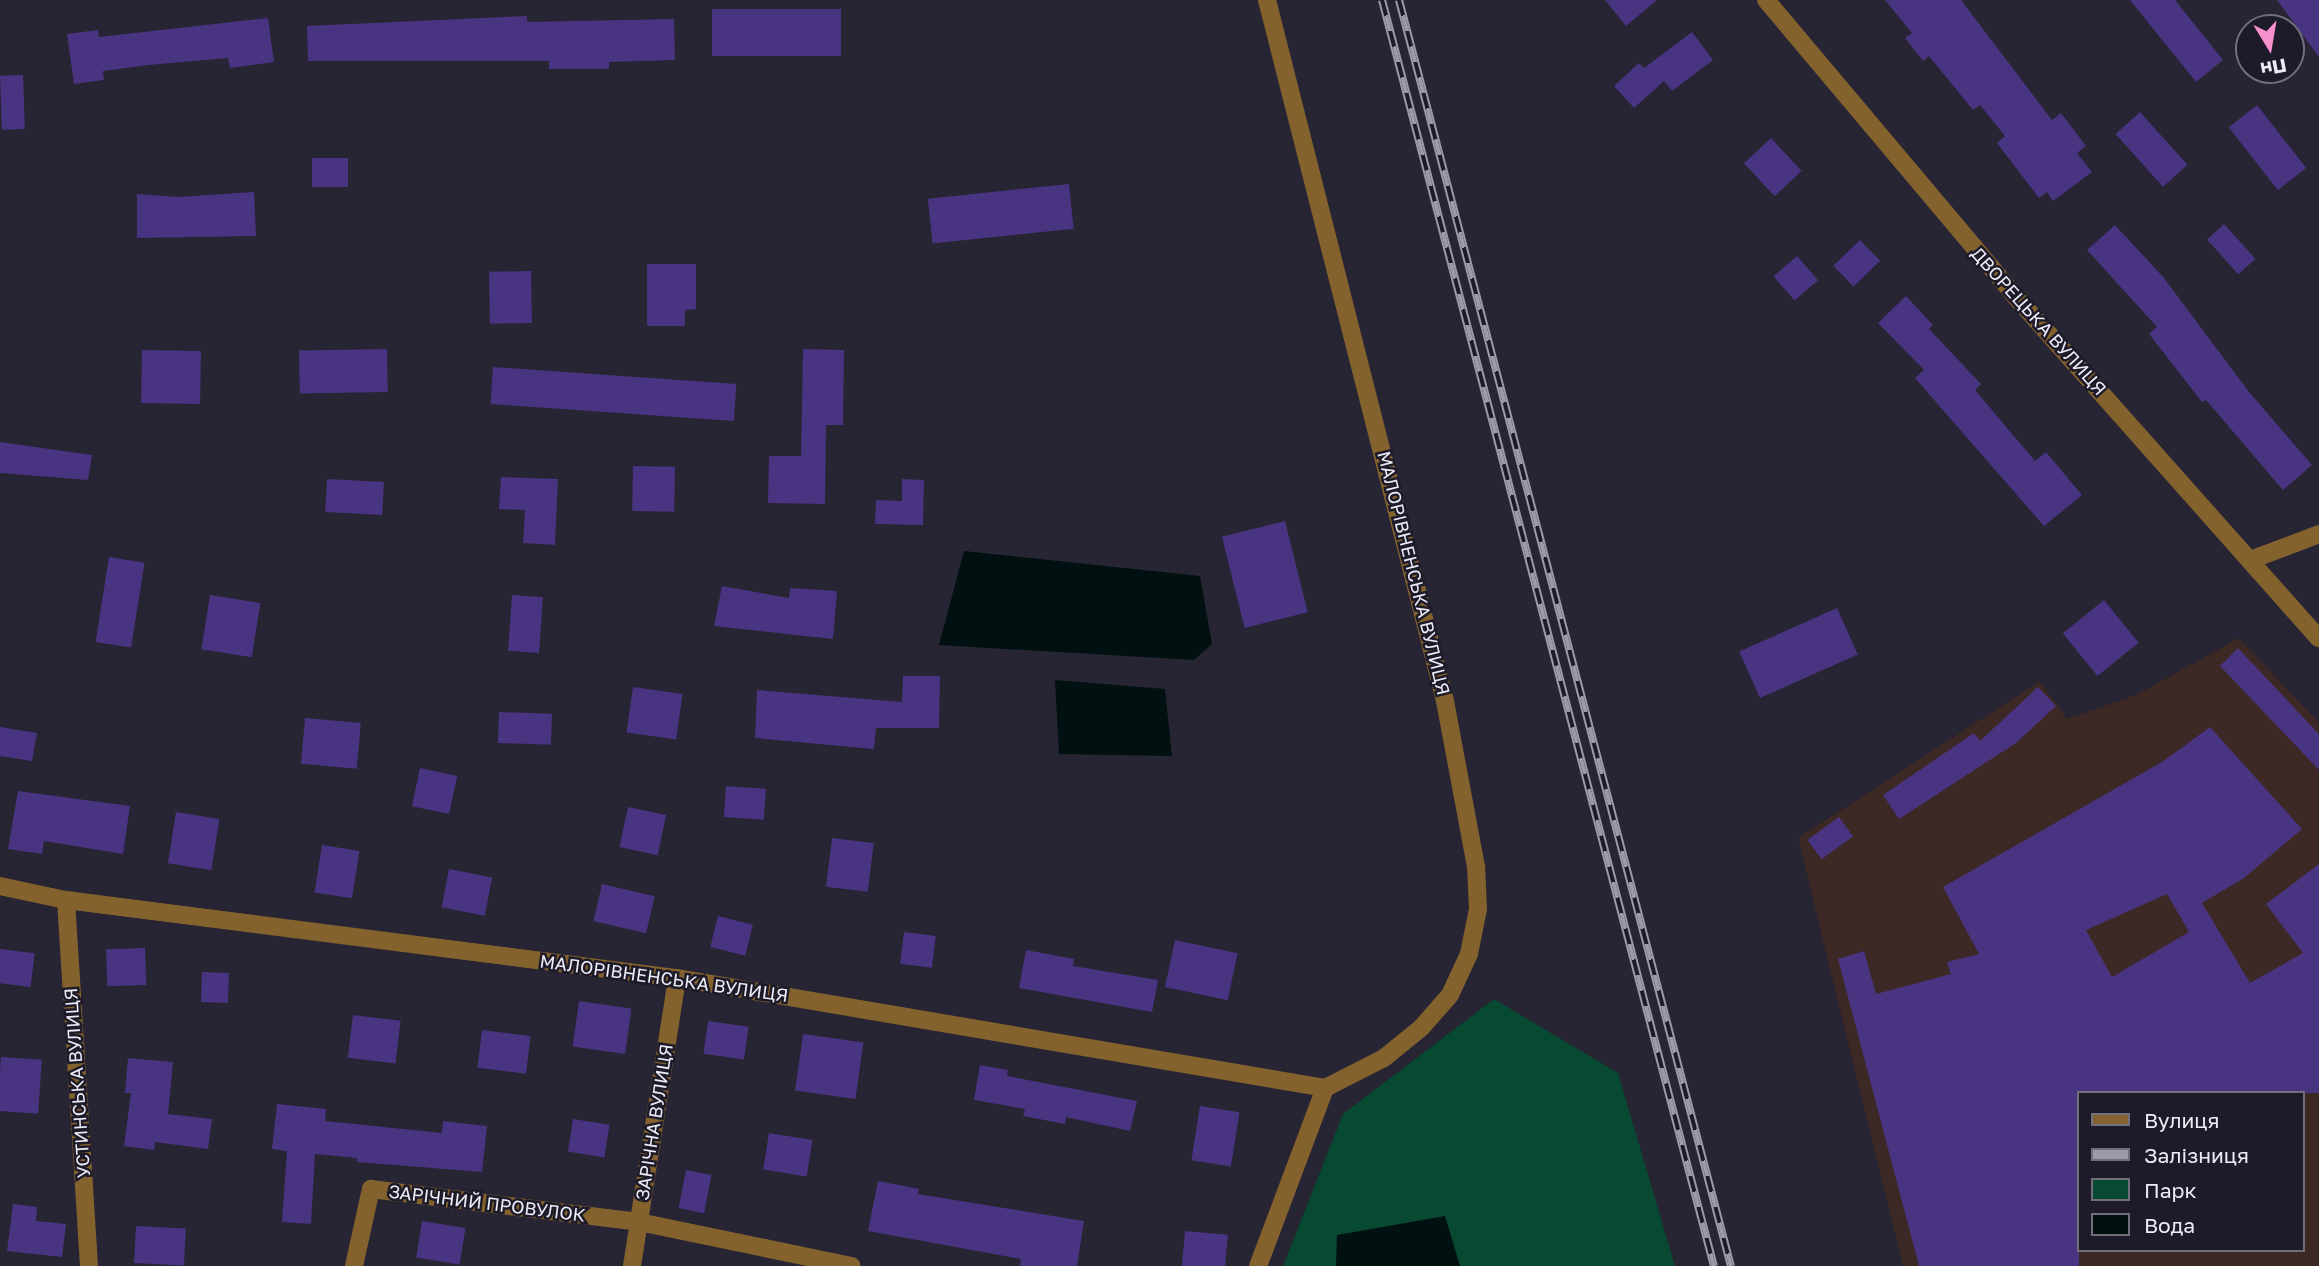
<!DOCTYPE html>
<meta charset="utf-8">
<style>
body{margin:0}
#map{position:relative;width:2319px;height:1266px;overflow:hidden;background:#272433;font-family:"Golos Text",sans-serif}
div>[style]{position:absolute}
.industrial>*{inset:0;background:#3c2824}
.green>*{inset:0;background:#074931}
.water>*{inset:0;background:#011111}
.building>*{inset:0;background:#493481;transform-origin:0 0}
.minor>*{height:18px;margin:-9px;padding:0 9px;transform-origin:9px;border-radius:9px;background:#83622d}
.rail>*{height:8px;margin-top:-4px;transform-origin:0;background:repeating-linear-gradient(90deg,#1d1b29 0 16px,#9c9aa6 0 32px);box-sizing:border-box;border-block:2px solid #9c9aa6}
span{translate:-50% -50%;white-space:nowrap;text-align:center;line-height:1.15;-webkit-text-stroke:5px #1d1b29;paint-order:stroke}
.street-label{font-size:18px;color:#edecf6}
.legend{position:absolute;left:2077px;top:1091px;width:228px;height:161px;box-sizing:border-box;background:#1d1b29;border:2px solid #706f7b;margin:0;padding:9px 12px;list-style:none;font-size:21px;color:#edecf6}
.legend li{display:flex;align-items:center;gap:14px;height:35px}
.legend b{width:35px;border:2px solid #706f7b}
.north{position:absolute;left:2235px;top:14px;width:70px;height:70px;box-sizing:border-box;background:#1d1b29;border:2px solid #706f7b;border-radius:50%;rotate:169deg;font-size:19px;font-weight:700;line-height:28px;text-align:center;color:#edecf6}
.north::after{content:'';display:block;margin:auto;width:24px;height:32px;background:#f790cf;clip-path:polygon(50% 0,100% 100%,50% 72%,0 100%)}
</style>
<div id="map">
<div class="industrial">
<div style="clip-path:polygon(evenodd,2239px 638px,2319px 723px,2319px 1266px,1903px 1266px,1798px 838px,2040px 681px,2067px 719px,2138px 694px,2239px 638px,2079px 1093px,2303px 1093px,2303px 1250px,2079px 1250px,2079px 1093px)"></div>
</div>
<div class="green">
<div style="clip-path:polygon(1494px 999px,1618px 1073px,1675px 1266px,1283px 1266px,1343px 1114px)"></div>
</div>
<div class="water">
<div style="clip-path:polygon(964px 551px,1200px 576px,1212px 644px,1194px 660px,939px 645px)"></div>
<div style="clip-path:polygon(1055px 680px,1165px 689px,1172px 756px,1059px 754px)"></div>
<div style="clip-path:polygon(1445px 1216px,1460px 1266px,1336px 1266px,1337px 1235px)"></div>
</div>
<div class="building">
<div style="clip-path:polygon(1605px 0,1657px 0,1626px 26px)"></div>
<div style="clip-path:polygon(1885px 0,1961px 0,2052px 120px,2061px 113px,2086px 146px,2077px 153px,2092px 172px,2053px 201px,2047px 192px,2039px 198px,1997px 143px,2005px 136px,1980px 105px,1973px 110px,1929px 56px,1923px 61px,1905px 38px,1912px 33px)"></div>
<div style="clip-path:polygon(2130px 0,2175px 0,2223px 60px,2196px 82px)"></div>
<div style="clip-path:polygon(2277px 0,2319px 0,2319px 57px)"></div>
<div style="left:841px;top:9px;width:47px;height:129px;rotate:90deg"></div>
<div style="clip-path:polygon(527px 16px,527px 22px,674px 19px,675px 60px,609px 62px,609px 69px,549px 69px,549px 61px,308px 61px,307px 26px)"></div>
<div style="clip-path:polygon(268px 18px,274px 62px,230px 68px,228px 58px,149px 65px,103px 71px,104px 80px,74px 84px,67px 34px,98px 30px,99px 37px)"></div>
<div style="clip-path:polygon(1692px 32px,1713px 60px,1672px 91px,1664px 81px,1634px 108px,1614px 86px,1639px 63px,1644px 68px)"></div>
<div style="left:23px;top:75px;width:54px;height:23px;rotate:88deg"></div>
<div style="left:2257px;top:105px;width:80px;height:36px;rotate:52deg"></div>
<div style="left:2140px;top:112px;width:71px;height:33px;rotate:48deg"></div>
<div style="left:1771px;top:138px;width:45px;height:37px;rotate:47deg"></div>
<div style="left:312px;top:158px;width:36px;height:29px"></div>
<div style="left:1069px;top:184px;width:45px;height:142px;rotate:84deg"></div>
<div style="clip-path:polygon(254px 192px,256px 236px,137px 238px,137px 194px,178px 197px)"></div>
<div style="left:2224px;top:224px;width:47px;height:23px;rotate:48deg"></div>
<div style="clip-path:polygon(2115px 225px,2164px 278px,2249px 392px,2312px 465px,2283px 490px,2206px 400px,2202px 402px,2149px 334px,2157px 327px,2087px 250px)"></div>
<div style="left:1860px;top:240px;width:29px;height:37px;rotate:46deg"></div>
<div style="left:1797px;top:256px;width:32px;height:31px;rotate:49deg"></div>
<div style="clip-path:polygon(647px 264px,696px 264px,696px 309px,685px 310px,685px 326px,647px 326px)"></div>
<div style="left:531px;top:271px;width:52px;height:42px;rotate:89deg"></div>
<div style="clip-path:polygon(1906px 296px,1933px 325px,1929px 329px,1981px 384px,1975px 390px,2035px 461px,2046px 452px,2082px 495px,2044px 526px,1915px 378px,1924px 370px,1878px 323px)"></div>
<div style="left:387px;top:349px;width:43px;height:88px;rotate:89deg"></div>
<div style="clip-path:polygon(803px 349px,844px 350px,843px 425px,826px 425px,825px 504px,768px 503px,769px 456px,801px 456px)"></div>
<div style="left:142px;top:350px;width:59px;height:53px;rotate:1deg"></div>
<div style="left:493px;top:367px;width:244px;height:37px;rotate:4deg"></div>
<div style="clip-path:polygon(0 442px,92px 455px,88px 480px,0 473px)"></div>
<div style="left:633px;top:466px;width:42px;height:45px;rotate:1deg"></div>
<div style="clip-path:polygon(501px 477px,558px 479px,555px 545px,523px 543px,525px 510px,499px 509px)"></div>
<div style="left:327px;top:479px;width:57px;height:33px;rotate:3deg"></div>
<div style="clip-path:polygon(902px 479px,924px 480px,923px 525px,875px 524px,876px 500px,902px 501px)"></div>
<div style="left:1285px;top:521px;width:94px;height:65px;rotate:76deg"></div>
<div style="left:109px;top:557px;width:36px;height:86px;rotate:9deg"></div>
<div style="clip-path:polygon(722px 586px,789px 598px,790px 588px,837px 591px,833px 639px,714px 626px)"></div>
<div style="left:210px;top:595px;width:51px;height:55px;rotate:9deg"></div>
<div style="left:512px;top:595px;width:31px;height:56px;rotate:4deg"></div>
<div style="left:2104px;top:600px;width:55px;height:53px;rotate:51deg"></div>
<div style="left:1837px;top:608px;width:51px;height:107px;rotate:66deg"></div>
<div style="clip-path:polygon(2238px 648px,2319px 734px,2319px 770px,2220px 666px)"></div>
<div style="clip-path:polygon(903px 676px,940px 676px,939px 728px,876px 728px,874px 749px,755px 738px,757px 690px,902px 702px)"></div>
<div style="left:633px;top:687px;width:50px;height:46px;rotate:8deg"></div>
<div style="clip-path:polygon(2038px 687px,2056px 706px,2016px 743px,1899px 819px,1883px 795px,1974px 733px,1980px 741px)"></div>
<div style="left:499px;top:712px;width:53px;height:31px;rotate:2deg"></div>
<div style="left:305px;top:718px;width:56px;height:46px;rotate:5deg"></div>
<div style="clip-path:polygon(0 727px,37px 733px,32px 761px,0 756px)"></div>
<div style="clip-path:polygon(evenodd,2210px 727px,2302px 829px,2244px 878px,2202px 903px,2250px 983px,2303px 953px,2266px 904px,2319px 864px,2319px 1093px,2079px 1093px,2079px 1266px,1919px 1266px,1838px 959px,1864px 951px,1876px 994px,1951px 974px,1947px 962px,1979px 954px,1943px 887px,2162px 762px,2210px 727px,2167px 894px,2189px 932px,2112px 977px,2086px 930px,2167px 894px)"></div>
<div style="left:420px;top:768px;width:38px;height:39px;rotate:12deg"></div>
<div style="left:726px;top:786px;width:40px;height:31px;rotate:4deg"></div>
<div style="clip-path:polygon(18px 791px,130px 806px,123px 854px,44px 841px,42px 854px,8px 849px)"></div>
<div style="left:628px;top:807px;width:39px;height:41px;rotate:12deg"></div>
<div style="left:176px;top:812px;width:44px;height:52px;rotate:9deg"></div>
<div style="left:1839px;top:817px;width:24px;height:39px;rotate:54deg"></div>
<div style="left:832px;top:838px;width:42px;height:49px;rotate:7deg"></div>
<div style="left:322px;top:845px;width:38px;height:48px;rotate:9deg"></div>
<div style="left:449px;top:869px;width:44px;height:39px;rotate:11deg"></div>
<div style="left:602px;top:884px;width:54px;height:38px;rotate:13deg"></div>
<div style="left:718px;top:916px;width:36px;height:32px;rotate:14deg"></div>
<div style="left:904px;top:932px;width:32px;height:32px;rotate:7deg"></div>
<div style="left:1175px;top:940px;width:64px;height:48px;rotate:12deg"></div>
<div style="left:145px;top:948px;width:37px;height:39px;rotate:88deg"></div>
<div style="left:0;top:949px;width:35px;height:34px;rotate:7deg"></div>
<div style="clip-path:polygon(1026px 950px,1074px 959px,1073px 966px,1158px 980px,1152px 1012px,1019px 988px)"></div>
<div style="left:202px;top:972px;width:27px;height:30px;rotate:2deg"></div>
<div style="left:579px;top:1001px;width:53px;height:46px;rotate:8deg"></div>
<div style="left:353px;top:1015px;width:48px;height:43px;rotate:7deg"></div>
<div style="left:708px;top:1021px;width:41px;height:33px;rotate:8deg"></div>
<div style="left:482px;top:1030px;width:49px;height:38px;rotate:7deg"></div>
<div style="left:803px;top:1034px;width:61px;height:57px;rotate:8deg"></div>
<div style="left:1px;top:1057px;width:41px;height:54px;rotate:4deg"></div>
<div style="clip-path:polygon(128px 1058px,173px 1062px,168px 1114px,212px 1119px,208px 1149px,155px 1142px,154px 1150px,124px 1146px,131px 1093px,125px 1093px)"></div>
<div style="clip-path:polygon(980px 1065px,1008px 1070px,1007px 1076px,1137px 1101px,1130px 1131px,1066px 1117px,1065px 1124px,1023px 1116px,1025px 1109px,974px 1100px)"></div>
<div style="clip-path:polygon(277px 1104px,326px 1109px,325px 1121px,442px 1133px,443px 1121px,487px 1126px,482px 1172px,357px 1162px,357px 1158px,315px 1154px,311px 1224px,282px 1222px,287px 1151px,272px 1149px)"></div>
<div style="left:1200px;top:1106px;width:40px;height:55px;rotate:9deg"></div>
<div style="left:573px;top:1119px;width:37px;height:33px;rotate:9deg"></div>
<div style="left:769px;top:1133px;width:44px;height:37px;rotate:9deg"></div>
<div style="left:686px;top:1170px;width:26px;height:39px;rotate:11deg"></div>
<div style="clip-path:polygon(878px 1181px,919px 1189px,918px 1194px,1084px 1221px,1077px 1266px,1020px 1266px,1021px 1259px,868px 1231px)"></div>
<div style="clip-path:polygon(13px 1204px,37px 1207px,36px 1221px,66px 1224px,62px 1257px,7px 1251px)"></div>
<div style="left:422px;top:1221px;width:44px;height:37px;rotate:9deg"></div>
<div style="left:136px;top:1226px;width:50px;height:37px;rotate:3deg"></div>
<div style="left:1185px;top:1231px;width:43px;height:35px;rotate:5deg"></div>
</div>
<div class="minor">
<div style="left:1267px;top:0;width:723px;rotate:75.75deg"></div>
<div style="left:1445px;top:701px;width:168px;rotate:79.4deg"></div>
<div style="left:1476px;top:866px;width:43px;rotate:87.3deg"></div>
<div style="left:1478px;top:909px;width:46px;rotate:101.3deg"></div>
<div style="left:1469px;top:954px;width:45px;rotate:114.9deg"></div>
<div style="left:1450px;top:995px;width:44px;rotate:131.3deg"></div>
<div style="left:1421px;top:1028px;width:48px;rotate:141deg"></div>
<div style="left:1384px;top:1058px;width:66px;rotate:153deg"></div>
<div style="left:1766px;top:0;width:385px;rotate:49.9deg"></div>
<div style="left:2014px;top:295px;width:459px;rotate:48.4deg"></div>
<div style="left:2253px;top:559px;width:71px;rotate:-20.7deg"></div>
<div style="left:0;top:886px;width:67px;rotate:12deg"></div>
<div style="left:66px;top:900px;width:616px;rotate:7.28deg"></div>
<div style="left:677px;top:978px;width:657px;rotate:9.63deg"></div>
<div style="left:1325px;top:1088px;width:190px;rotate:110.6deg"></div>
<div style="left:66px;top:900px;width:367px;rotate:86.4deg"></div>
<div style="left:354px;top:1266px;width:79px;rotate:-77.6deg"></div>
<div style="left:371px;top:1189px;width:270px;rotate:7deg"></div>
<div style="left:639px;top:1222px;width:217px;rotate:11.7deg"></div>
<div style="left:632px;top:1266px;width:291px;rotate:-81.1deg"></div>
</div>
<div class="rail">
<div style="left:1382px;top:0;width:1309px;rotate:75.31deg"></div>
<div style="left:1399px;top:0;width:1309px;rotate:75.31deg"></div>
</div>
<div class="street-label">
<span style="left:2039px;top:321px;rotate:48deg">ДВОРЕЦЬКА ВУЛИЦЯ</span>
<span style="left:1414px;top:573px;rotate:76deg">МАЛОРІВНЕНСЬКА ВУЛИЦЯ</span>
<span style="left:664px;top:978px;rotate:8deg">МАЛОРІВНЕНСЬКА ВУЛИЦЯ</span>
<span style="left:77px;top:1083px;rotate:-94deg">УСТИНСЬКА ВУЛИЦЯ</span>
<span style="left:654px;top:1122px;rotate:-81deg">ЗАРІЧНА ВУЛИЦЯ</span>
<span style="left:487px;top:1203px;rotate:7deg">ЗАРІЧНИЙ ПРОВУЛОК</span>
</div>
<ul class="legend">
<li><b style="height:9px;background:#83622d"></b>Вулиця</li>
<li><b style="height:9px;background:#9c9aa6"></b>Залізниця</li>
<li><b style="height:19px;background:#074931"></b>Парк</li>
<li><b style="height:19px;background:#011111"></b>Вода</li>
</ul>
<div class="north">Пн</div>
</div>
